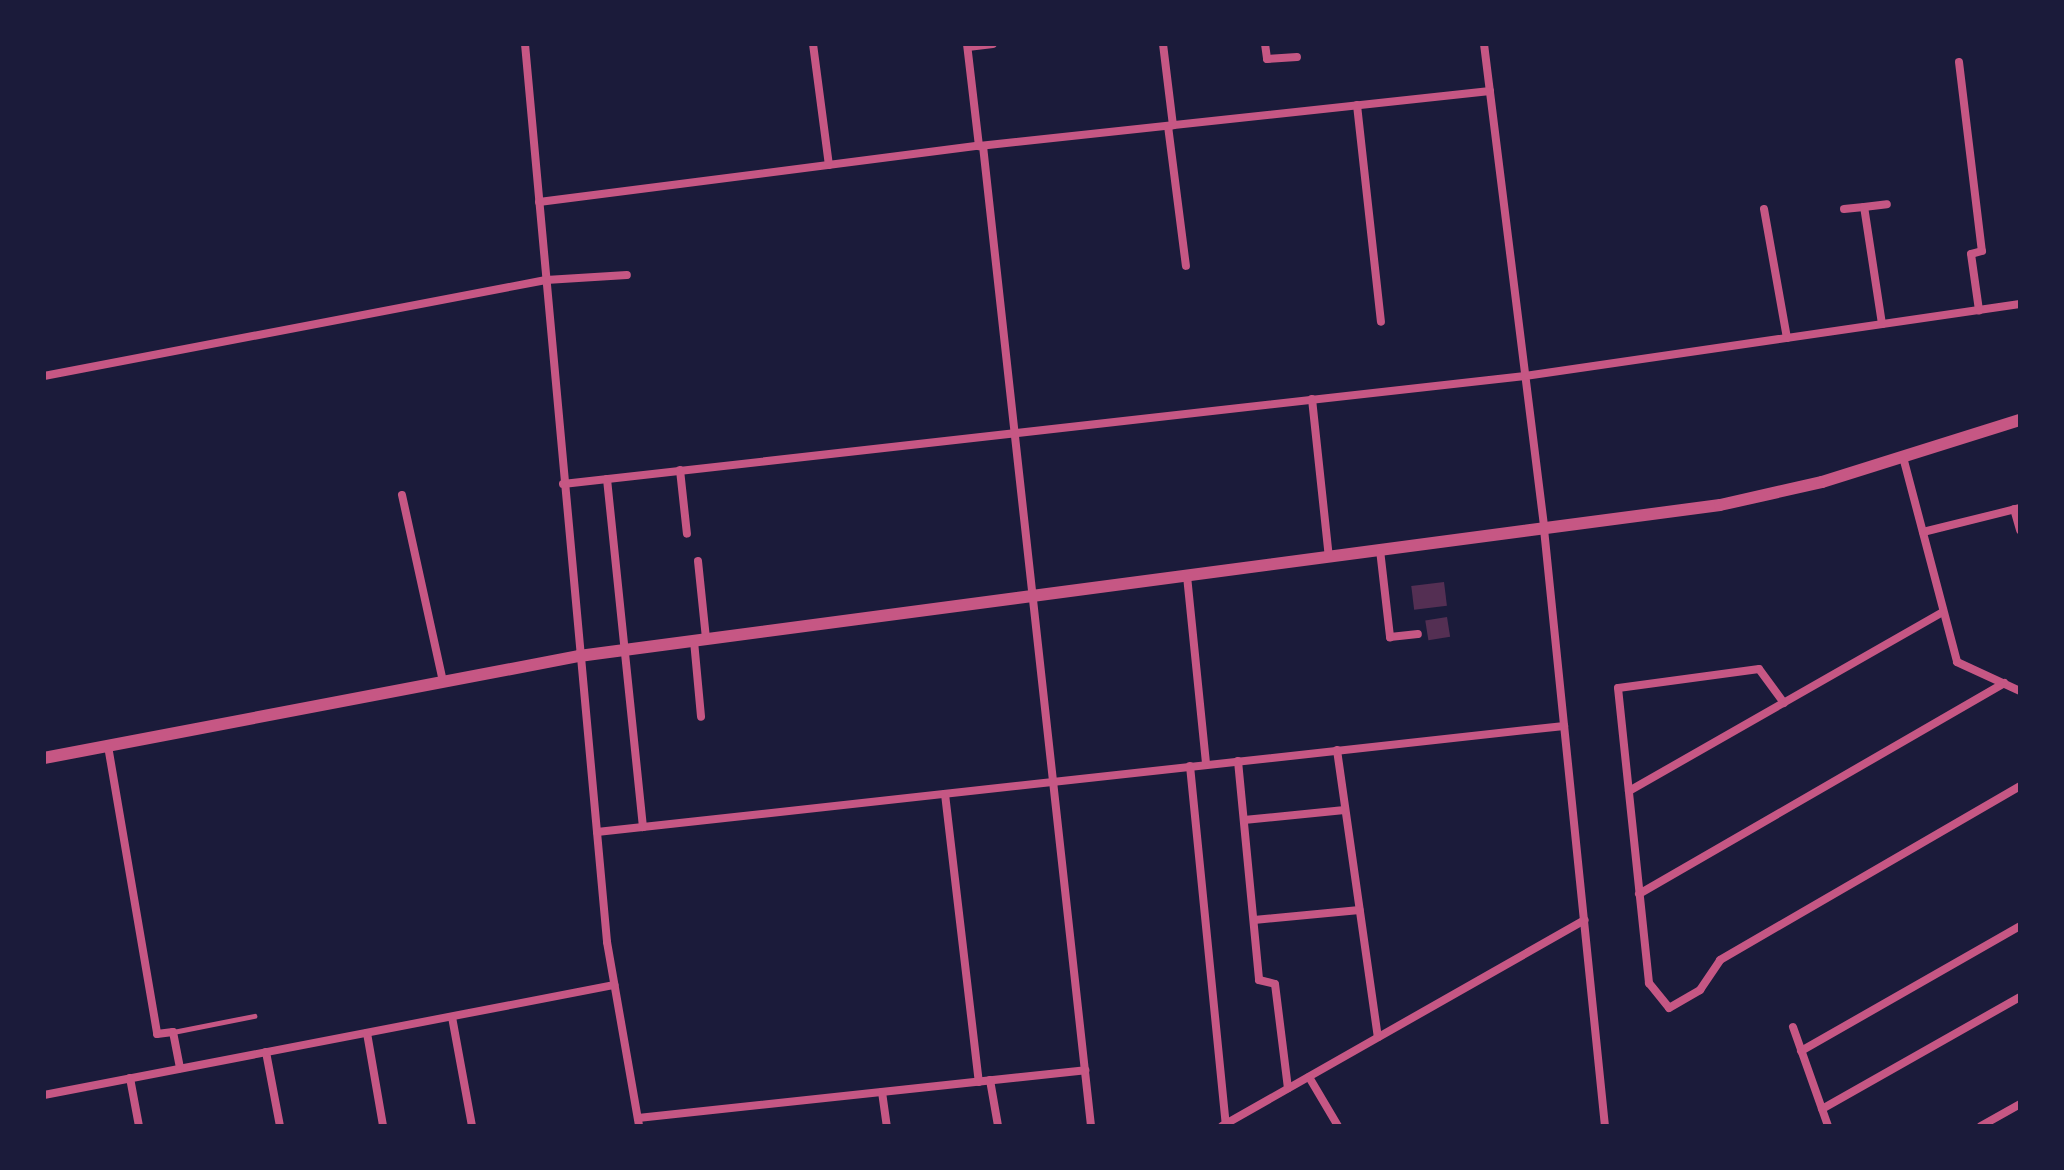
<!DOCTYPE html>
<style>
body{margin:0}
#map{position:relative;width:2064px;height:1170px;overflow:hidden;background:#1b1b3a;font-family:Figtree,sans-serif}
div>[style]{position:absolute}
.building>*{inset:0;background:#542f53;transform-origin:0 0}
.service>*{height:5px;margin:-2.5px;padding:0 2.5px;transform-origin:2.5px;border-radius:2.5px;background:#c65784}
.minor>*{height:8px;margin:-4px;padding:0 4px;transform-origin:4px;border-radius:4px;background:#c65784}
.tertiary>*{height:12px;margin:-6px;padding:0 6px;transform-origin:6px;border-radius:6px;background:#c65784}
span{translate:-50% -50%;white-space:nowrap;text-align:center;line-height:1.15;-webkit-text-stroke:8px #1b1b3a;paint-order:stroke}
.frame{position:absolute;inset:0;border:46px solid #1b1b3a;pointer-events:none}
</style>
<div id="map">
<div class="building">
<div style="left:1444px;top:582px;width:24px;height:33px;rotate:83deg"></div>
<div style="left:1447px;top:617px;width:20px;height:22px;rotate:81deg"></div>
</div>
<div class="service">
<div style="left:173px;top:1032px;width:83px;rotate:-11.2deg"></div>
</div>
<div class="minor">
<div style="left:525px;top:44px;width:902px;rotate:84.78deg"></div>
<div style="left:607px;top:942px;width:187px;rotate:80.1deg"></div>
<div style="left:813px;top:44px;width:122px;rotate:82.5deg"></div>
<div style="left:967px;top:44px;width:103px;rotate:83.3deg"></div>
<div style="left:1163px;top:44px;width:82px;rotate:83deg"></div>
<div style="left:1265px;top:44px;width:15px;rotate:82deg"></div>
<div style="left:1267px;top:59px;width:30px;rotate:-4deg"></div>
<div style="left:1484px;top:44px;width:489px;rotate:82.9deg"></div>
<div style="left:1544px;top:529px;width:600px;rotate:84.17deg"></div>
<div style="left:968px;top:47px;width:25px;rotate:-7deg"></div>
<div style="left:1959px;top:62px;width:190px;rotate:83.1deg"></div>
<div style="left:1982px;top:251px;width:11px;rotate:165deg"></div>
<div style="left:1971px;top:254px;width:57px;rotate:81.9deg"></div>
<div style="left:1357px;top:105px;width:218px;rotate:83.7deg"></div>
<div style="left:1168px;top:126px;width:141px;rotate:82.7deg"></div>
<div style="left:983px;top:146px;width:986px;rotate:83.71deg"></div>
<div style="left:539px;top:202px;width:444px;rotate:-7.3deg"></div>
<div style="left:979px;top:146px;width:514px;rotate:-6.14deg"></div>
<div style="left:1764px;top:209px;width:131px;rotate:79.9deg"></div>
<div style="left:1844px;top:209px;width:20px;rotate:-6deg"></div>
<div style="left:1882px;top:324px;width:118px;rotate:-98.7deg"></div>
<div style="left:1864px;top:207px;width:23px;rotate:-7deg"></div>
<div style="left:44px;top:376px;width:511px;rotate:-10.83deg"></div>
<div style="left:546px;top:280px;width:81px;rotate:-3.5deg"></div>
<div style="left:1312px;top:399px;width:159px;rotate:83.9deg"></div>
<div style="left:1903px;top:457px;width:212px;rotate:75.2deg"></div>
<div style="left:1957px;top:662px;width:69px;rotate:24.7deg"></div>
<div style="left:680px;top:470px;width:64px;rotate:83.8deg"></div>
<div style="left:607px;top:479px;width:350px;rotate:84.1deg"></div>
<div style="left:563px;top:484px;width:968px;rotate:-6.41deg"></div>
<div style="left:1525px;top:376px;width:500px;rotate:-8.28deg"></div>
<div style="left:402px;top:495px;width:191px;rotate:77.6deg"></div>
<div style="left:2014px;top:509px;width:22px;rotate:74deg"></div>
<div style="left:1923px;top:532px;width:100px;rotate:-13.9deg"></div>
<div style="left:1380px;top:550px;width:88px;rotate:83.4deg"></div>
<div style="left:1390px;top:637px;width:28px;rotate:-6deg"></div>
<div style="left:698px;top:561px;width:78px;rotate:84.1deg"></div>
<div style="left:1187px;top:576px;width:189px;rotate:84.2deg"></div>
<div style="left:694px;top:641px;width:76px;rotate:84.7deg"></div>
<div style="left:1784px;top:703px;width:42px;rotate:-126.3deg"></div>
<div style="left:1759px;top:669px;width:142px;rotate:172.3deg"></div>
<div style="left:1618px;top:688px;width:297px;rotate:84deg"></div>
<div style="left:1649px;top:983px;width:32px;rotate:51deg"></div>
<div style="left:1669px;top:1008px;width:36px;rotate:-30deg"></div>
<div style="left:1700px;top:990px;width:36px;rotate:-56deg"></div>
<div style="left:1720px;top:960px;width:347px;rotate:-30.1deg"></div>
<div style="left:108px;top:746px;width:292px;rotate:80.3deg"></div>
<div style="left:157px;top:1034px;width:16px;rotate:-7deg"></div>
<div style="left:173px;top:1032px;width:37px;rotate:79deg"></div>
<div style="left:1337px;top:750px;width:290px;rotate:81.9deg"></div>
<div style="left:1238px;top:761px;width:220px;rotate:84.5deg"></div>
<div style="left:1259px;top:980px;width:16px;rotate:14deg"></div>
<div style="left:1275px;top:984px;width:105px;rotate:82.9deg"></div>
<div style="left:1190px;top:766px;width:361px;rotate:84.3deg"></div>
<div style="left:1629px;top:791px;width:361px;rotate:-29.7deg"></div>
<div style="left:945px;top:794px;width:290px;rotate:83.3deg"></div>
<div style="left:1244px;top:820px;width:101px;rotate:-5.7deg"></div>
<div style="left:597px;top:832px;width:973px;rotate:-6.26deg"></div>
<div style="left:1639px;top:894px;width:422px;rotate:-30deg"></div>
<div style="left:1254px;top:920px;width:106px;rotate:-5.4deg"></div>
<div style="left:452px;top:1017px;width:111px;rotate:79.6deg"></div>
<div style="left:1793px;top:1027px;width:105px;rotate:70.5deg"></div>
<div style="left:367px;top:1033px;width:94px;rotate:80.2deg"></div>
<div style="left:1801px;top:1051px;width:252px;rotate:-29.7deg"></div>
<div style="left:266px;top:1052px;width:75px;rotate:79.3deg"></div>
<div style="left:1309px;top:1077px;width:57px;rotate:59.4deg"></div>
<div style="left:130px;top:1078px;width:49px;rotate:79.4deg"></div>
<div style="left:990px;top:1080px;width:47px;rotate:80.1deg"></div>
<div style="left:882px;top:1092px;width:34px;rotate:82deg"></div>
<div style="left:44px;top:1095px;width:581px;rotate:-10.92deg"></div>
<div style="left:1822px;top:1109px;width:227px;rotate:-29.5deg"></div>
<div style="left:638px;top:1118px;width:450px;rotate:-6.1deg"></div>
<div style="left:1222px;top:1126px;width:417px;rotate:-29.6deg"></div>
<div style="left:1981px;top:1126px;width:45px;rotate:-29.4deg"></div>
</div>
<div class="tertiary">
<div style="left:44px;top:758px;width:545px;rotate:-10.79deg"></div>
<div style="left:579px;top:656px;width:1151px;rotate:-7.54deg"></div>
<div style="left:1720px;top:505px;width:105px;rotate:-12.7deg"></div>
<div style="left:1822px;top:482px;width:207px;rotate:-17.4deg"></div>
</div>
<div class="frame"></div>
</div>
